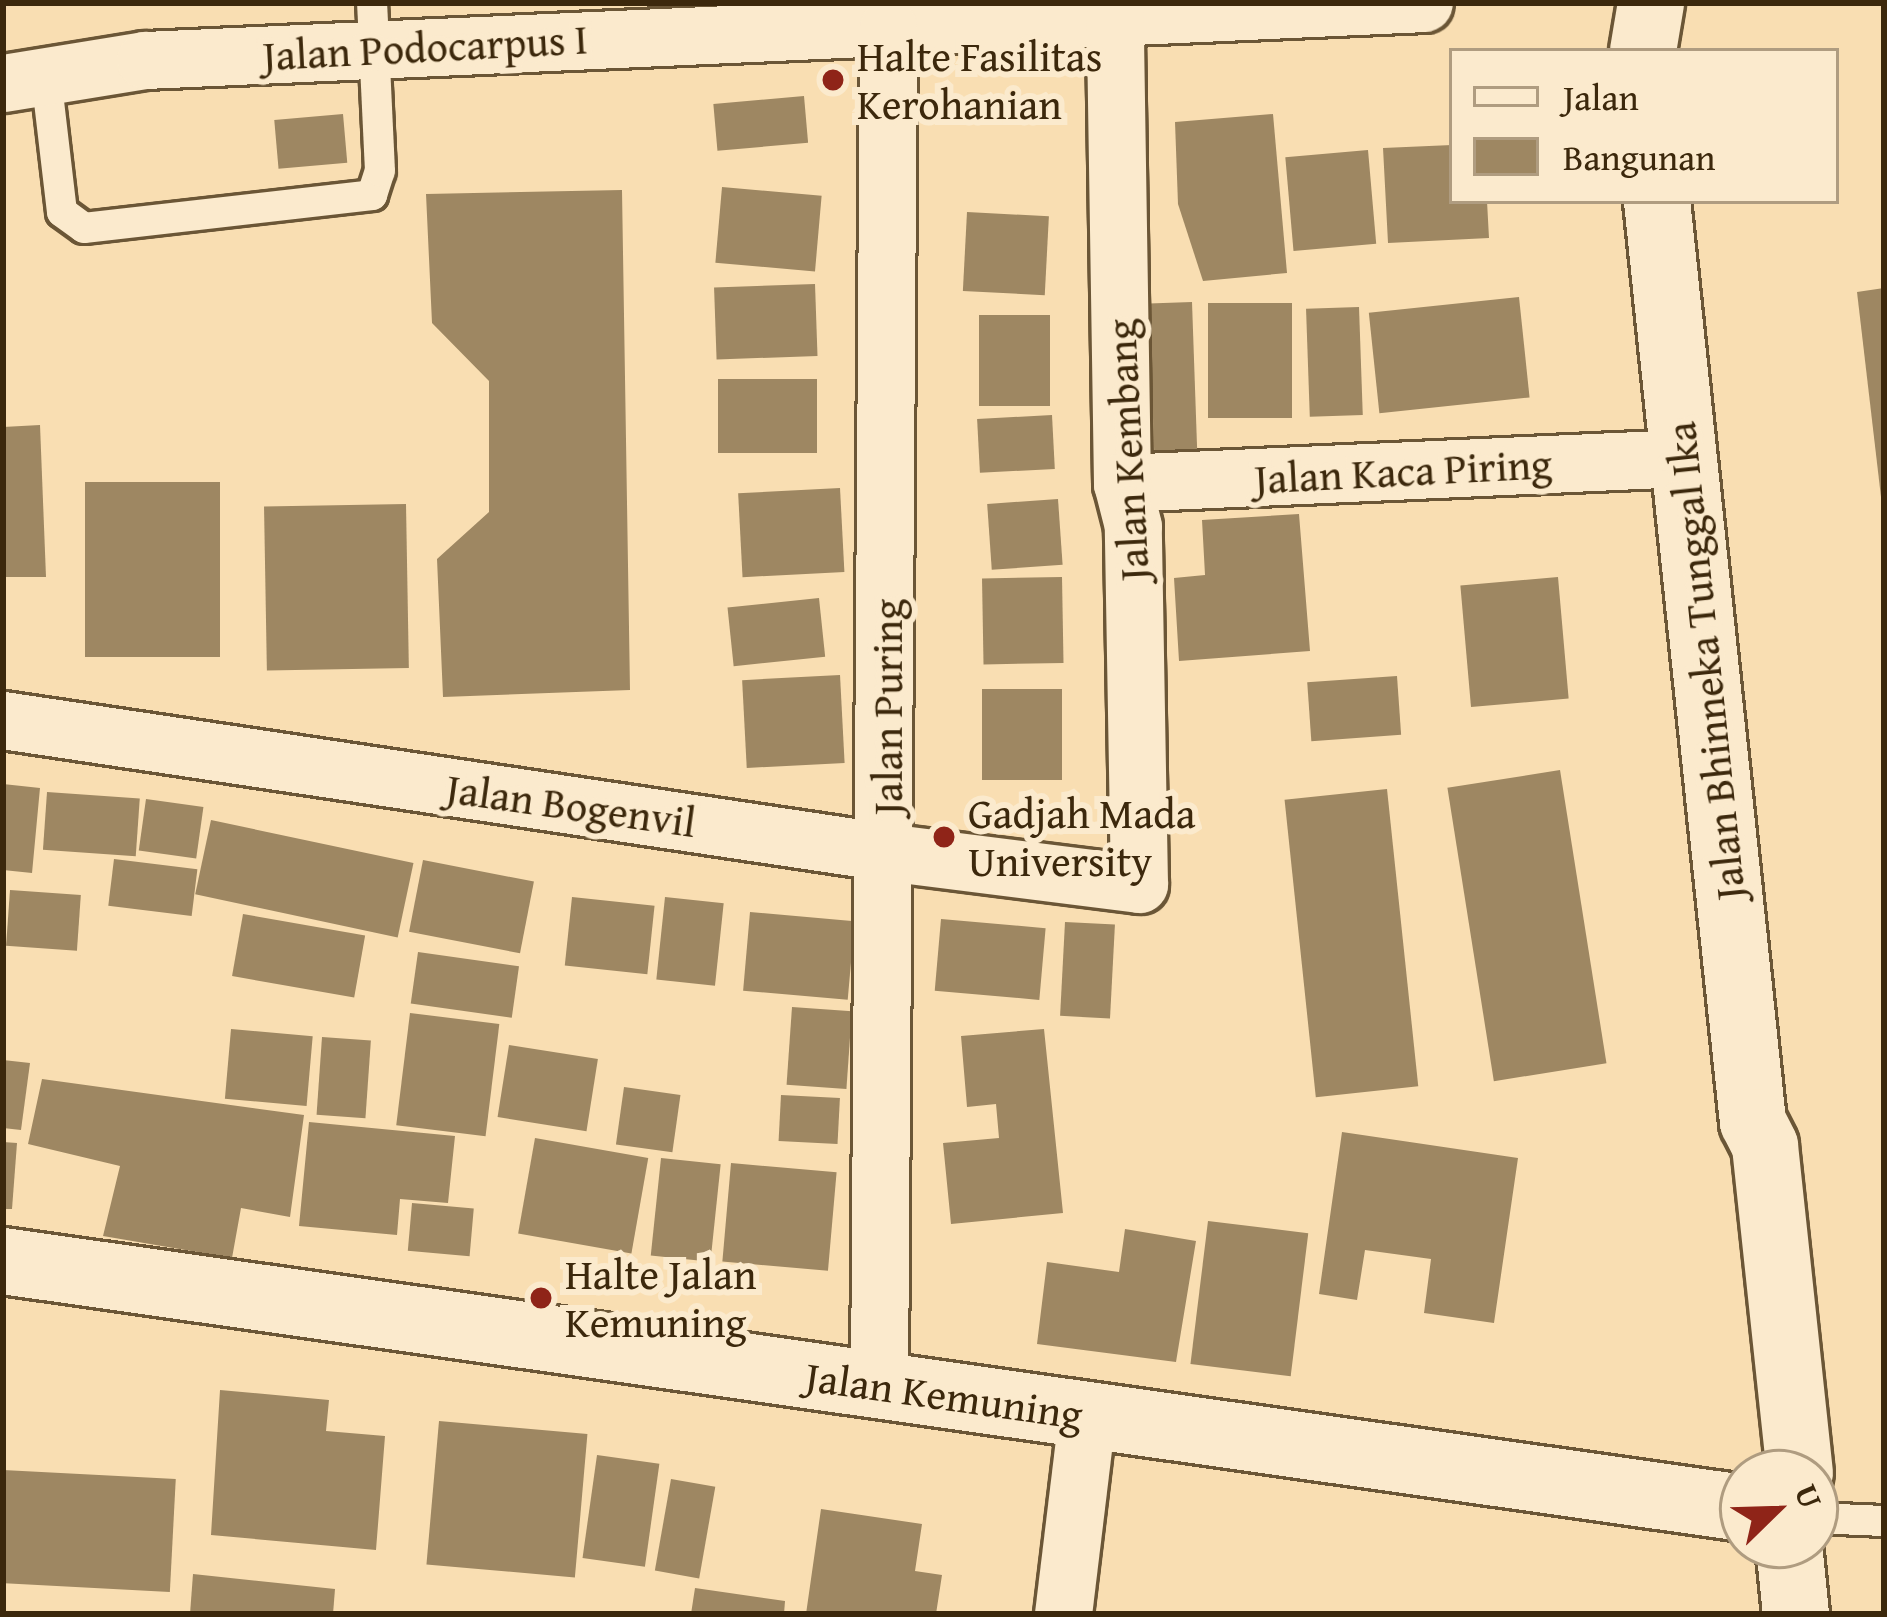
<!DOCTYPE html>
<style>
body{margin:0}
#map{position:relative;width:1887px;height:1617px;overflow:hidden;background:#f9deb2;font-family:"Gentium Book Plus",serif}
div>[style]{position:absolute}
.building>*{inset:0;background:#9e8762;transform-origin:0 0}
.roads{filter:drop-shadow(3px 0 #6b5636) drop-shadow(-3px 0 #6b5636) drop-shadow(0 3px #6b5636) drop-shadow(0 -3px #6b5636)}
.service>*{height:30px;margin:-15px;padding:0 15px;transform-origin:15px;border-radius:15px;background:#fbeacd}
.minor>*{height:57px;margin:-28.5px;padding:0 28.5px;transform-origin:28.5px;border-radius:28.5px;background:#fbeacd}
.tertiary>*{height:66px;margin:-33px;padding:0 33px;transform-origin:33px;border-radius:33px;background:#fbeacd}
.dots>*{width:33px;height:33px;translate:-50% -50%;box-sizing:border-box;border:6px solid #fbeacd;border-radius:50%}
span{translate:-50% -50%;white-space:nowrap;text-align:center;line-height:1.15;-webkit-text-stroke:12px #fbeacd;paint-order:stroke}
.street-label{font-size:42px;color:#3c280c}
.poi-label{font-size:42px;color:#3c280c}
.left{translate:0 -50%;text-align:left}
.frame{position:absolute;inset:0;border:6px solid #3c280c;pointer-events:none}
.legend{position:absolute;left:1449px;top:48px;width:390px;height:156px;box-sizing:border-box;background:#fbeacd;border:3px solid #af9c80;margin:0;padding:15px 21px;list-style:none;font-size:36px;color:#3c280c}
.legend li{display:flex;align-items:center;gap:24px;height:60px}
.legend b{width:60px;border:3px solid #af9c80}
.north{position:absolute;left:1719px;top:1449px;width:120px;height:120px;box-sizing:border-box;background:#fbeacd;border:3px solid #af9c80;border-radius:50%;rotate:67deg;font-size:33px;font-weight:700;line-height:48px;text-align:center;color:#3c280c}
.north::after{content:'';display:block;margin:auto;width:42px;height:54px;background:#8f2418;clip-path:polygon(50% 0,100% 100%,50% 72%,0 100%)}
</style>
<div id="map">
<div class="building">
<div style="left:804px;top:96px;width:47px;height:91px;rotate:85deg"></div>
<div style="left:343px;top:114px;width:49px;height:69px;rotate:85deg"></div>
<div style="clip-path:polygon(1273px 114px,1287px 273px,1203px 281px,1178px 204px,1175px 122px)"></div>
<div style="clip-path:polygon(1452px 145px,1452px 201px,1487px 201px,1489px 238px,1388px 243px,1383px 148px)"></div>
<div style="left:1368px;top:150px;width:94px;height:83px;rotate:85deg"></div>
<div style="left:722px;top:187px;width:100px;height:76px;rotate:5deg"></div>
<div style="clip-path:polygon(622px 190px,630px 690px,443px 697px,437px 559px,489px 512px,489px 381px,432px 323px,426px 194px)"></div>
<div style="left:967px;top:212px;width:82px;height:79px;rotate:3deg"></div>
<div style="left:815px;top:284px;width:72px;height:101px;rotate:88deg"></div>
<div style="clip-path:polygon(1884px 288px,1884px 497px,1881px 497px,1857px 292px)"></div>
<div style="left:1519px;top:297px;width:101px;height:151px;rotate:84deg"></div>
<div style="left:1192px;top:302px;width:161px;height:43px;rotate:88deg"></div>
<div style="left:1208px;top:303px;width:84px;height:115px"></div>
<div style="left:1359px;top:307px;width:108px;height:53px;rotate:88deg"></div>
<div style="left:979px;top:315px;width:71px;height:91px"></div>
<div style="left:718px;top:379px;width:99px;height:74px"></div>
<div style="left:1052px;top:415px;width:54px;height:75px;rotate:87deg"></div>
<div style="clip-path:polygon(40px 425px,46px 577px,3px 577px,3px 427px)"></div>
<div style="left:220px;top:482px;width:175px;height:135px;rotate:90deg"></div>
<div style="left:840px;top:488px;width:84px;height:102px;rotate:87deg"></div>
<div style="left:1058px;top:499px;width:66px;height:71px;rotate:86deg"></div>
<div style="left:406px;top:504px;width:164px;height:142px;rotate:89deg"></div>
<div style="clip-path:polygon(1299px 514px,1310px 651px,1179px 661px,1174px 578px,1205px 575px,1202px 520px)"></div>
<div style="left:1062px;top:577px;width:86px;height:80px;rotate:89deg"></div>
<div style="left:1558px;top:577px;width:122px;height:98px;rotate:85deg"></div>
<div style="left:819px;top:598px;width:59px;height:92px;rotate:84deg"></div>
<div style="left:840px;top:675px;width:88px;height:98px;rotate:87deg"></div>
<div style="left:1397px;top:676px;width:59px;height:90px;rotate:86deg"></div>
<div style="left:982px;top:689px;width:80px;height:91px"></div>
<div style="left:1560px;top:770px;width:297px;height:114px;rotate:81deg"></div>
<div style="clip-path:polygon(3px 784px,40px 788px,32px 873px,3px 870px)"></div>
<div style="left:1387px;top:789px;width:299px;height:103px;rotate:84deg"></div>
<div style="left:47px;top:792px;width:93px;height:58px;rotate:4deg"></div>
<div style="left:146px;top:799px;width:58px;height:52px;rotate:8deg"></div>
<div style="left:211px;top:820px;width:207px;height:76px;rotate:12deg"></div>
<div style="left:114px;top:859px;width:84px;height:47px;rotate:7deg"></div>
<div style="left:423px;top:860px;width:113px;height:73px;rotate:11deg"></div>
<div style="left:10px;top:890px;width:71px;height:56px;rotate:4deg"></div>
<div style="left:572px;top:897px;width:83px;height:69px;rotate:6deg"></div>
<div style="left:665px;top:897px;width:59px;height:83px;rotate:6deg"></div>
<div style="left:750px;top:912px;width:105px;height:79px;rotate:5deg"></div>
<div style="left:243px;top:914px;width:124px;height:63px;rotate:10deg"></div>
<div style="left:941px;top:919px;width:105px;height:72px;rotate:5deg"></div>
<div style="left:1065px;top:922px;width:50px;height:94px;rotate:3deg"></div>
<div style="left:418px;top:952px;width:102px;height:52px;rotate:8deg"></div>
<div style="left:792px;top:1007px;width:60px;height:78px;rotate:4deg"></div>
<div style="left:410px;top:1013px;width:90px;height:113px;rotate:7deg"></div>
<div style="left:231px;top:1029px;width:82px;height:70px;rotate:5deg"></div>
<div style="clip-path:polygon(1044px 1029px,1063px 1213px,951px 1224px,943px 1143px,999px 1138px,996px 1104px,967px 1107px,961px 1036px)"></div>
<div style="left:322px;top:1037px;width:49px;height:78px;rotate:4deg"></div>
<div style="left:509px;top:1045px;width:90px;height:73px;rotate:9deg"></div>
<div style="clip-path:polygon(3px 1060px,30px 1063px,21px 1130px,3px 1128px)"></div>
<div style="clip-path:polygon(42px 1079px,304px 1115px,290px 1217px,241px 1208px,232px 1258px,103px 1236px,120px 1166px,28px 1144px)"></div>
<div style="left:624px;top:1087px;width:57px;height:58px;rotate:8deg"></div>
<div style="left:781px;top:1095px;width:59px;height:46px;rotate:3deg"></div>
<div style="clip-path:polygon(309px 1122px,455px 1136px,448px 1203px,400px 1199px,397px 1235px,299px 1226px)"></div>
<div style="clip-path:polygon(1342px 1132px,1518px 1158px,1494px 1323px,1424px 1313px,1431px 1259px,1365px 1250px,1357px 1300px,1319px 1294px)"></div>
<div style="left:535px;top:1138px;width:115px;height:97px;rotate:10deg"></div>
<div style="clip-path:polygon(3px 1142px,17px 1143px,12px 1209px,3px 1209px)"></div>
<div style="left:661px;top:1158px;width:60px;height:98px;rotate:6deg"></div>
<div style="left:731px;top:1163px;width:106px;height:99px;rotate:5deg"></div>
<div style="left:412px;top:1203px;width:62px;height:48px;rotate:5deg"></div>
<div style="left:1208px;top:1221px;width:101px;height:144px;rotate:7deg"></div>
<div style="clip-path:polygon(1125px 1229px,1196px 1241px,1176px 1362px,1037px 1344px,1047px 1262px,1119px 1272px)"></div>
<div style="clip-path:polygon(220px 1390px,329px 1400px,326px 1431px,385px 1436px,376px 1550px,211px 1535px)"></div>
<div style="left:439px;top:1421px;width:149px;height:144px;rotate:5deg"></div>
<div style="left:597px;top:1455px;width:63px;height:104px;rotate:8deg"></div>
<div style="left:3px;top:1470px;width:173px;height:113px;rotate:3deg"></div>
<div style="left:671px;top:1479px;width:45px;height:93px;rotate:10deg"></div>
<div style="clip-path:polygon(821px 1509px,922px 1524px,915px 1571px,942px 1575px,936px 1614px,806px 1614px)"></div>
<div style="clip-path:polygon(193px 1574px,335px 1589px,333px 1614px,190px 1614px)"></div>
<div style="clip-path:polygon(695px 1588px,785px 1601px,784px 1614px,691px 1614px)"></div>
</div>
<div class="roads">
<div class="service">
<div style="left:46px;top:76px;width:137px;rotate:83.3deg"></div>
<div style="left:62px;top:212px;width:27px;rotate:36deg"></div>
<div style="left:84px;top:228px;width:290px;rotate:-6.5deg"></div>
<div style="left:372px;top:195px;width:25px;rotate:-72deg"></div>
<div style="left:380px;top:171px;width:168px;rotate:-92.7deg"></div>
<div style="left:1815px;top:1518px;width:69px;rotate:2.5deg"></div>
</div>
<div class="minor">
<div style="left:3px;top:83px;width:144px;rotate:-9.2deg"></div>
<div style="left:145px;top:60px;width:1280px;rotate:-2.55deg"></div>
<div style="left:1122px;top:483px;width:563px;rotate:-2.55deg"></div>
<div style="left:3px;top:720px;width:893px;rotate:8.5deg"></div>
<div style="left:886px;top:852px;width:255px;rotate:7.2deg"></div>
<div style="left:1139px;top:884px;width:358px;rotate:-91deg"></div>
<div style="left:1133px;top:526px;width:44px;rotate:-104.3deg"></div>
<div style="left:1122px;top:483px;width:466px;rotate:-90.9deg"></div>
<div style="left:879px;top:1386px;width:1359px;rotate:-89.62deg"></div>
<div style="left:1063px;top:1614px;width:200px;rotate:-83.1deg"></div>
</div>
<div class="tertiary">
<div style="left:1643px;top:51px;width:49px;rotate:-80.5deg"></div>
<div style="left:1657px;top:201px;width:926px;rotate:84.05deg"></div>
<div style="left:1753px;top:1122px;width:27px;rotate:63deg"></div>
<div style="left:1765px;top:1146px;width:329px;rotate:83.9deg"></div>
<div style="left:3px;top:1261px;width:1757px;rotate:8.08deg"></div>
<div style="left:1789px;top:1545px;width:69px;rotate:84.2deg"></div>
</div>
</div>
<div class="dots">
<div style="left:833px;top:80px;background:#8f2418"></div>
<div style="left:944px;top:837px;background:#8f2418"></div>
<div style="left:541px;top:1298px;background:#8f2418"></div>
</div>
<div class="street-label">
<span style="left:425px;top:47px;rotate:-3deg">Jalan Podocarpus I</span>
<span style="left:1127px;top:450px;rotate:-93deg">Jalan Kembang</span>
<span style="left:1403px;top:471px;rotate:-3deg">Jalan Kaca Piring</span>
<span style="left:1705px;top:661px;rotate:-96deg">Jalan Bhinneka Tunggal Ika</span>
<span style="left:887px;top:707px;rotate:-90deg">Jalan Puring</span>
<span style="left:571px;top:805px;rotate:8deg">Jalan Bogenvil</span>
<span style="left:944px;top:1395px;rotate:8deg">Jalan Kemuning</span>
</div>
<div class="poi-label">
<span class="left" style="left:857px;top:80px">Halte Fasilitas<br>Kerohanian</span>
<span class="left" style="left:968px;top:837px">Gadjah Mada<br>University</span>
<span class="left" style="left:565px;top:1298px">Halte Jalan<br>Kemuning</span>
</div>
<div class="frame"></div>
<ul class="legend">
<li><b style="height:15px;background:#fbeacd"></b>Jalan</li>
<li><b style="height:33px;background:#9e8762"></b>Bangunan</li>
</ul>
<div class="north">U</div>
</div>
